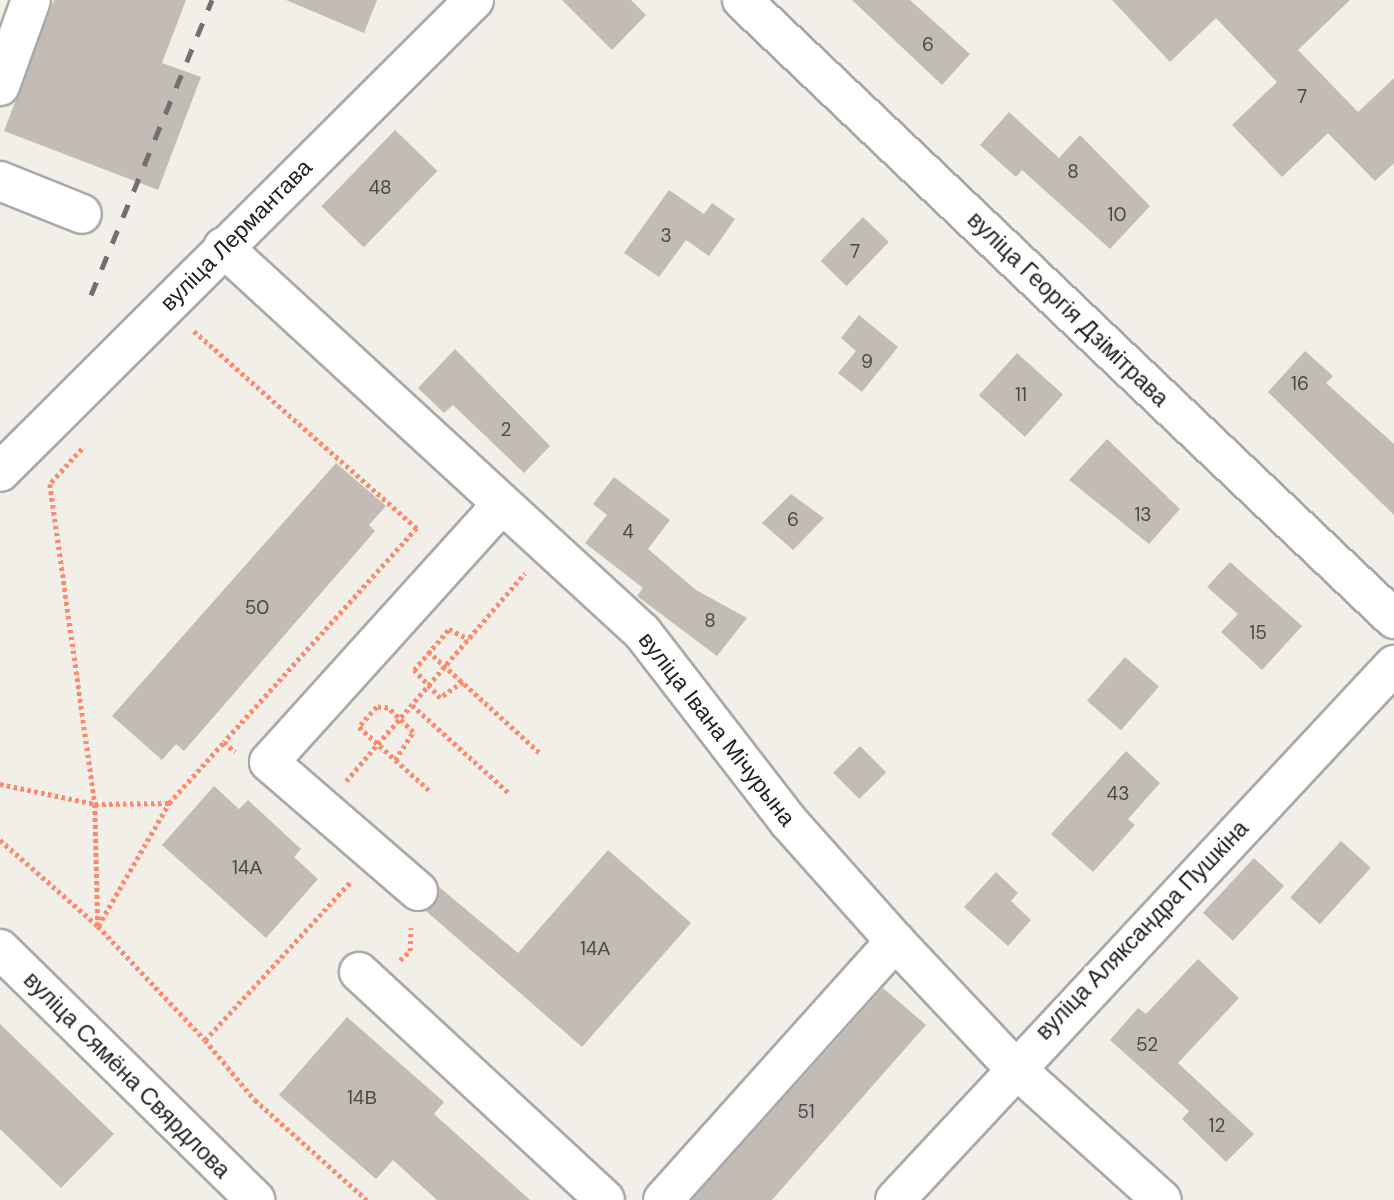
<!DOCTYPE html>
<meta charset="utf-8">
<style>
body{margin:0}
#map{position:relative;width:1394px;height:1200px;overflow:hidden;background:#f2efe8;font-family:"DM Sans",sans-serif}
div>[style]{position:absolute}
.building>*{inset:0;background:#c3bcb4;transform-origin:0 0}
.path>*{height:4.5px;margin-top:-2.25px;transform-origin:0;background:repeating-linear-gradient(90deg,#ff876c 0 3.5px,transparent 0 7px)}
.roads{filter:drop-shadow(2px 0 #a9a9a9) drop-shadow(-2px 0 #a9a9a9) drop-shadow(0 2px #a9a9a9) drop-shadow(0 -2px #a9a9a9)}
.minor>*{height:38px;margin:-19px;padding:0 19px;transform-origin:19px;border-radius:19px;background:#fff}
.rail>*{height:5px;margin-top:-2.5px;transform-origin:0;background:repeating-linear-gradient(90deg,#707070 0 14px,transparent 0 28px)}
span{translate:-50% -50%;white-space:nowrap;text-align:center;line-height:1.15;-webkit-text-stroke:7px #fff;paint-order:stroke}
.number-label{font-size:19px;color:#4a4846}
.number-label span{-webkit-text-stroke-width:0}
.street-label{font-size:23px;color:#222}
</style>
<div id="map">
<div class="building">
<div style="clip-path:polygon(54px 0,186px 0,162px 63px,201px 77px,158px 190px,4px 131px)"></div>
<div style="clip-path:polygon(286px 0,377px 0,364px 33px)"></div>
<div style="clip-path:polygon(562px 0,631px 0,646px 15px,612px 50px)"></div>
<div style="clip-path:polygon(852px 0,910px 0,970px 54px,942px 85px)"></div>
<div style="clip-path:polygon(1112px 0,1350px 0,1298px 50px,1358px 112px,1394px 78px,1394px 163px,1375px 181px,1328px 133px,1282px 177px,1232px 125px,1277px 82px,1216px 18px,1170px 62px)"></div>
<div style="clip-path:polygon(1009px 112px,1059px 158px,1080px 135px,1150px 206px,1110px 249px,1022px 170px,1016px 177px,980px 145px)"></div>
<div style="left:395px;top:130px;width:59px;height:106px;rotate:44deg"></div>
<div style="clip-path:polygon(669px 190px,704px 214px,712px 203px,735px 219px,709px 256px,686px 240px,659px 277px,624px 253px)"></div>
<div style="left:863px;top:217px;width:36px;height:61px;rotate:44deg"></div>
<div style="clip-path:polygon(859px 315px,898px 347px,862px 392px,838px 373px,856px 351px,841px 338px)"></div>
<div style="clip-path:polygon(455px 349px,550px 446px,524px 473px,453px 405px,444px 413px,418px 388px)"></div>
<div style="clip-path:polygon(1305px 351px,1333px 376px,1326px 383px,1394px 444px,1394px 515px,1268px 392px)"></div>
<div style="left:1017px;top:353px;width:62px;height:57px;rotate:42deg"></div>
<div style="clip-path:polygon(1107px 439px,1180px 509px,1149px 544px,1069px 480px)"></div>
<div style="clip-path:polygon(336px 463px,386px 506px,369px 525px,375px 531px,184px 751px,176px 744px,162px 760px,112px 716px)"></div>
<div style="clip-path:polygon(614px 477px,670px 520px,648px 549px,696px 590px,747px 618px,717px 656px,637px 596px,643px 588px,585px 543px,607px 515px,593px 504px)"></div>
<div style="clip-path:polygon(791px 494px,824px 518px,793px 550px,762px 523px)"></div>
<div style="clip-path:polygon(1230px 562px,1302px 626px,1262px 670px,1221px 632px,1238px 614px,1207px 587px)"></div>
<div style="left:1125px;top:657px;width:45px;height:58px;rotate:41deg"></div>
<div style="left:860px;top:746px;width:37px;height:38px;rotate:45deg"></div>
<div style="clip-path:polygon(1126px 751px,1160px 783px,1128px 819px,1135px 825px,1093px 872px,1051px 834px)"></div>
<div style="clip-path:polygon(214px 786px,239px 809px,248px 800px,301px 849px,294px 857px,318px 879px,266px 938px,162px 845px)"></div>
<div style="left:1341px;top:841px;width:40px;height:76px;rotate:42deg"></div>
<div style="clip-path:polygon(608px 850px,691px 923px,582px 1047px,426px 911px,439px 887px,518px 953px)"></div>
<div style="left:1254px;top:858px;width:41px;height:75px;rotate:43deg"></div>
<div style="clip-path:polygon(996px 872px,1018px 893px,1011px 901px,1031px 920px,1008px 946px,964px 907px)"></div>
<div style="clip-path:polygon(1198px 959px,1239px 998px,1178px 1063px,1254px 1134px,1226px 1162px,1182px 1119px,1189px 1111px,1110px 1040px,1138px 1008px,1146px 1014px)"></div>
<div style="clip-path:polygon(883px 988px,926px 1025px,772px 1200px,692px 1200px)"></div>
<div style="clip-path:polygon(347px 1017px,444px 1102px,434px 1114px,530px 1200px,437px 1200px,393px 1160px,376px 1179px,279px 1095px)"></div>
<div style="clip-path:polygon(0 1024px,114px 1134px,61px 1188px,0 1129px)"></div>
</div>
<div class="path">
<div style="left:194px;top:331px;width:298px;rotate:41.5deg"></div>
<div style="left:417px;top:528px;width:288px;rotate:132deg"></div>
<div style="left:224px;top:742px;width:15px;rotate:42deg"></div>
<div style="left:82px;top:449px;width:47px;rotate:132.4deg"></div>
<div style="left:50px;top:484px;width:323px;rotate:82deg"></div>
<div style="left:95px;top:804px;width:122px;rotate:88.6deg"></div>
<div style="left:428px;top:651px;width:151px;rotate:42.3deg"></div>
<div style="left:463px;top:682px;width:28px;rotate:145deg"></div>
<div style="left:440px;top:698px;width:38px;rotate:-133deg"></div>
<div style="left:414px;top:670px;width:54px;rotate:-49.5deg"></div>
<div style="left:449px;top:629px;width:22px;rotate:27deg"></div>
<div style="left:412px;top:705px;width:130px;rotate:42.2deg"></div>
<div style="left:395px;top:760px;width:33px;rotate:-57deg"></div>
<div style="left:413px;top:732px;width:35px;rotate:-136deg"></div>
<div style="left:388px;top:708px;width:11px;rotate:-175deg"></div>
<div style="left:377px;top:707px;width:27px;rotate:132deg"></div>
<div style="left:359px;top:727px;width:94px;rotate:42deg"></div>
<div style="left:346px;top:781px;width:274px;rotate:-49.3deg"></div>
<div style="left:0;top:784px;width:97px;rotate:11.9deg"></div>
<div style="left:95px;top:804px;width:74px;rotate:-0.8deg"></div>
<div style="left:0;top:840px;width:130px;rotate:41.3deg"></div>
<div style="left:98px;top:926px;width:156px;rotate:46.8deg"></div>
<div style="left:205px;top:1040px;width:216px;rotate:-47.4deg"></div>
<div style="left:98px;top:926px;width:142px;rotate:-60deg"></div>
<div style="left:169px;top:803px;width:82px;rotate:-48deg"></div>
<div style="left:400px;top:960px;width:13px;rotate:-42deg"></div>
<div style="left:410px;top:951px;width:23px;rotate:-88deg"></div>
<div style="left:205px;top:1040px;width:78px;rotate:50.2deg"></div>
<div style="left:255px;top:1100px;width:150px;rotate:41.8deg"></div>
</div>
<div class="roads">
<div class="minor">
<div style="left:742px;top:0;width:899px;rotate:43.51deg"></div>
<div style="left:0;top:86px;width:91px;rotate:-70.2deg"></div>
<div style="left:0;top:181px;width:88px;rotate:21.9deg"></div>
<div style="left:223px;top:247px;width:569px;rotate:42.58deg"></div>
<div style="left:642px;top:632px;width:240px;rotate:52.3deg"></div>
<div style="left:789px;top:822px;width:159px;rotate:48.3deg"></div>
<div style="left:895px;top:941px;width:172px;rotate:46.7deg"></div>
<div style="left:1013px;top:1066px;width:200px;rotate:42deg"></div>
<div style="left:0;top:472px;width:669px;rotate:-44.88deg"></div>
<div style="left:418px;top:891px;width:197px;rotate:-139.1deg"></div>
<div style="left:269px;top:762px;width:345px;rotate:-47.9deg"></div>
<div style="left:0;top:949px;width:358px;rotate:44.5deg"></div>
<div style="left:359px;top:972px;width:335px;rotate:42.8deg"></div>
<div style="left:663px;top:1200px;width:348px;rotate:-48.1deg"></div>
<div style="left:895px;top:1200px;width:732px;rotate:-46.99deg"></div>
</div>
</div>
<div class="rail">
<div style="left:91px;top:295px;width:319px;rotate:-67.7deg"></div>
</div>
<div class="number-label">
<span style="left:928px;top:45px">6</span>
<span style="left:1302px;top:97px">7</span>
<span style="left:1073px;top:172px">8</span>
<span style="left:380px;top:188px">48</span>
<span style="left:1117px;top:215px">10</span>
<span style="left:666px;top:236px">3</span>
<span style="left:855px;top:252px">7</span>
<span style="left:867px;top:362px">9</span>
<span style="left:1300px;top:384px">16</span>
<span style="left:1021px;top:395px">11</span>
<span style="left:506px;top:430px">2</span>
<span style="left:1143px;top:515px">13</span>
<span style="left:793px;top:520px">6</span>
<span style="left:628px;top:532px">4</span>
<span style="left:257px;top:608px">50</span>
<span style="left:710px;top:621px">8</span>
<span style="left:1258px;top:633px">15</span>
<span style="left:1118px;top:794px">43</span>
<span style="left:247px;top:868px">14А</span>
<span style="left:595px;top:949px">14А</span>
<span style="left:1147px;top:1045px">52</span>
<span style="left:362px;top:1098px">14В</span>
<span style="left:806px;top:1112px">51</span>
<span style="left:1217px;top:1126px">12</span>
</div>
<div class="street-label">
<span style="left:236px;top:235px;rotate:-45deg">вуліца Лермантава</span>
<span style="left:1068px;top:309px;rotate:44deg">вуліца Георгія Дзімітрава</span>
<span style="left:717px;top:729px;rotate:52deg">вуліца Івана Мічурына</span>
<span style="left:1142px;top:930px;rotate:-46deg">вуліца Аляксандра Пушкіна</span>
<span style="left:127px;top:1075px;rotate:45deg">вуліца Сямёна Свярдлова</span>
</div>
</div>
